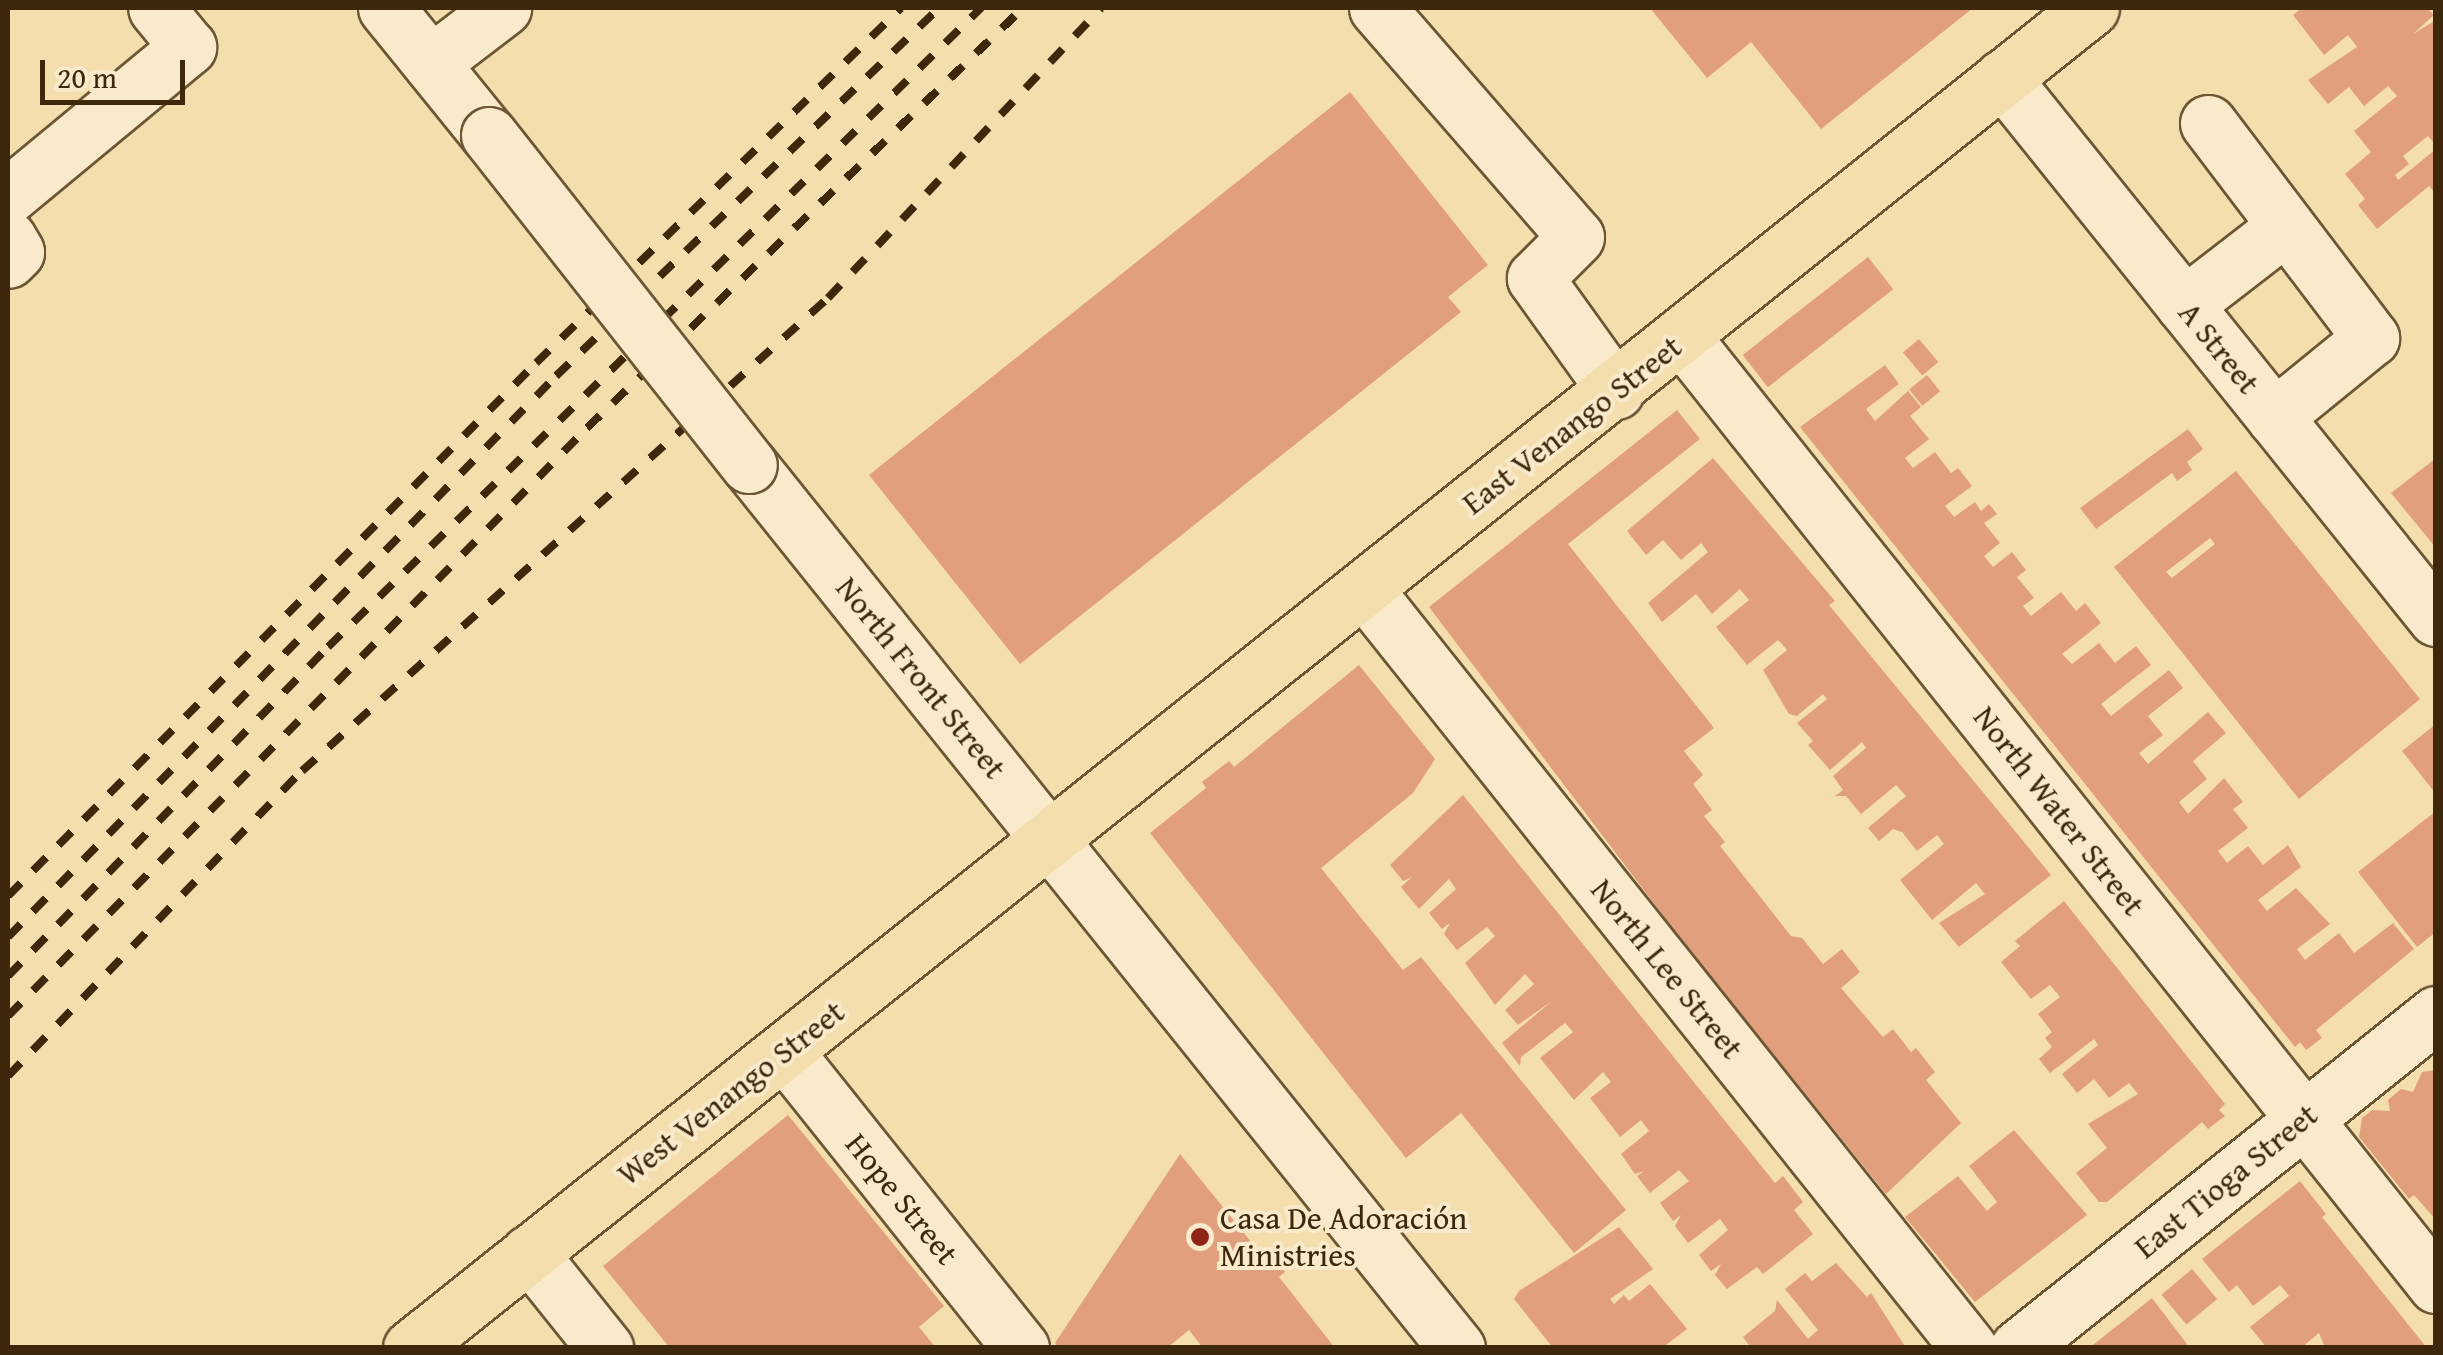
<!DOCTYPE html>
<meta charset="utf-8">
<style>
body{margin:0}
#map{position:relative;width:2443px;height:1355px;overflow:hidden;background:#f4deae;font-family:"Gentium Book Plus",serif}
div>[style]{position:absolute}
.building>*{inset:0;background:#e29f7e;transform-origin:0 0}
.roads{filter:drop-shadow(2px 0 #6c5634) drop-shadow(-2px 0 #6c5634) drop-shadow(0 2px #6c5634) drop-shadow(0 -2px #6c5634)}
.minor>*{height:55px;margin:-27.5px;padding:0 27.5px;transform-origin:27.5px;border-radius:27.5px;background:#f8eaca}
.major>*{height:55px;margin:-27.5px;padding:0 27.5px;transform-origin:27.5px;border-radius:27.5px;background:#f4deae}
.rail>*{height:8px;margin-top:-4px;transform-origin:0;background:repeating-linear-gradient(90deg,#3e280b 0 18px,transparent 0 36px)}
.bridges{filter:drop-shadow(2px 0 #6c5634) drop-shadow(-2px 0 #6c5634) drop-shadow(0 2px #6c5634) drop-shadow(0 -2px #6c5634)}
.minor-bridge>*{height:55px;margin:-27.5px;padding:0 27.5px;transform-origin:27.5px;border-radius:27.5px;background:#f8eaca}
.dots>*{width:28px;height:28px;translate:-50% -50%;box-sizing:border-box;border:5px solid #f8eaca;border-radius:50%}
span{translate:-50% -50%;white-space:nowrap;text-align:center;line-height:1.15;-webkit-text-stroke:8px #f8eaca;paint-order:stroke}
.street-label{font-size:32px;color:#3e280b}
.poi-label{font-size:32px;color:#3e280b}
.left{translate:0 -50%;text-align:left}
.frame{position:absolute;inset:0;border:10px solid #3e280b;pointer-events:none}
.scale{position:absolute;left:40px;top:60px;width:145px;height:45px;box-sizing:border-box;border:5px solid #3e280b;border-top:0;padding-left:12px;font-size:30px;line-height:35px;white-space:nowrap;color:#3e280b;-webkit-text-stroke:8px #f8eaca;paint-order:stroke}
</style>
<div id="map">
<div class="building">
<div style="clip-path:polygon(1650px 8px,1973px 8px,1821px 129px,1751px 42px,1707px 78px)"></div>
<div style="clip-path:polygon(2302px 8px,2427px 8px,2434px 15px,2413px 34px,2436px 20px,2436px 145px,2428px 136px,2403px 156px,2409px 164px,2395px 175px,2398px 180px,2436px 149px,2436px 194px,2429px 186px,2377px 229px,2358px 205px,2365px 199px,2345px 174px,2371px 152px,2354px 131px,2397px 96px,2388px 86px,2364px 106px,2349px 87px,2328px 104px,2308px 80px,2357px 47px,2348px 35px,2324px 55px,2293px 15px)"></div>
<div style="clip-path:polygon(1350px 92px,1488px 265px,1448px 297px,1461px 312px,1020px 664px,869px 475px)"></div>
<div style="left:1868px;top:257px;width:41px;height:159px;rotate:52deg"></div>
<div style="left:1919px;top:339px;width:30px;height:21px;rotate:50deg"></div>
<div style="clip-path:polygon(1885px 365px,1899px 384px,1866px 409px,1875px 421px,1908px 391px,1921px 407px,1910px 416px,1929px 439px,1905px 458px,1913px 468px,1935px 452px,1951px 473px,1958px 468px,1972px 486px,1945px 506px,1954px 517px,1975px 502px,1981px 511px,1989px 504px,1997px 514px,1984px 523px,2000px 543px,1984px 556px,1993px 567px,2012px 552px,2026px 570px,2017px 577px,2034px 598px,2023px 606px,2031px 616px,2061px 592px,2076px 611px,2085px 603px,2101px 623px,2062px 654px,2072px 664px,2099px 643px,2115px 663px,2136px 646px,2151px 665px,2101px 704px,2111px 716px,2169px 670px,2183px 688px,2148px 716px,2163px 735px,2139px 753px,2148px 764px,2208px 712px,2226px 733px,2193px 761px,2207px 779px,2179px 802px,2188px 814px,2224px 778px,2243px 802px,2233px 809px,2248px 828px,2218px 851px,2227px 863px,2248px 846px,2263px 865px,2288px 845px,2301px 867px,2258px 900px,2267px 911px,2296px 888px,2330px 924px,2297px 949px,2305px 960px,2339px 933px,2354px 953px,2393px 923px,2414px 949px,2316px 1030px,2322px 1038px,2306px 1050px,2300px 1042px,2295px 1047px,1800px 427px)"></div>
<div style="left:1927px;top:375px;width:21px;height:23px;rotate:51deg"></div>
<div style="clip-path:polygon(1677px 410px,1700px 439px,1568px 544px,1714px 728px,1684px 751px,1703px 775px,1693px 784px,1712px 810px,1704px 816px,1725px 842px,1720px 846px,1791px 936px,1802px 938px,1823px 964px,1842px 949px,1860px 972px,1841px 988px,1883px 1037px,1893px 1029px,1911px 1052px,1916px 1048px,1935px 1072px,1926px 1080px,1961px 1123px,1886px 1194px,1687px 947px,1429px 607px)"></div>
<div style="clip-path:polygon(2188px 429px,2203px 449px,2187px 462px,2192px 470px,2177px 481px,2172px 473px,2096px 529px,2080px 508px)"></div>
<div style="clip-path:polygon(1713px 458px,1835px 601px,1829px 605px,2051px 875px,1959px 947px,1939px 923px,1985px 894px,1976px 883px,1932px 920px,1900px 880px,1944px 844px,1937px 835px,1917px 851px,1902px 832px,1893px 829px,1879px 841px,1868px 828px,1906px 796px,1896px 785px,1861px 814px,1846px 796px,1835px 796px,1843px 790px,1833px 776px,1866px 748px,1862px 742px,1830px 770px,1808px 745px,1813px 741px,1797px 723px,1827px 699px,1823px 694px,1797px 716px,1789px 714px,1763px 670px,1787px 650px,1782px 644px,1778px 640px,1747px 665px,1716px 627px,1749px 600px,1740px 589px,1712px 614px,1696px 594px,1662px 622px,1648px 603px,1708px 552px,1701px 543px,1681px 560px,1663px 540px,1646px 555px,1627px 531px)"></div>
<div style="clip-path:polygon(2436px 458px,2436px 548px,2391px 493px)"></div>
<div style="clip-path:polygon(evenodd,2236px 471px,2420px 699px,2299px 799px,2114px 567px,2236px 471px,2210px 538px,2215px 544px,2172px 578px,2166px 572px,2210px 538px)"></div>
<div style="clip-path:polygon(1359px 665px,1435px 759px,1413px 793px,1321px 868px,1403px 970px,1421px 957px,1626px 1210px,1574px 1253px,1461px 1113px,1406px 1158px,1150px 833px,1206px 788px,1202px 782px,1229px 761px,1234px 767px)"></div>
<div style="clip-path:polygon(2436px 724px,2436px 794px,2402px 751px)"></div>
<div style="clip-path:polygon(1463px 795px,1775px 1183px,1783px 1176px,1803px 1202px,1794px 1210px,1813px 1234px,1763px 1274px,1757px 1267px,1727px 1289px,1715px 1275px,1721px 1264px,1711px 1271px,1699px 1255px,1728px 1230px,1720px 1219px,1688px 1243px,1675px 1226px,1681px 1215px,1673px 1221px,1660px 1203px,1689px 1181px,1679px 1170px,1650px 1193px,1637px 1176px,1644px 1171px,1635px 1174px,1621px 1154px,1649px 1131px,1641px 1120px,1620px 1137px,1590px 1098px,1611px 1082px,1603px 1072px,1574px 1100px,1540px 1058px,1573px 1032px,1565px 1023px,1521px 1057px,1520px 1066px,1502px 1043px,1552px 1001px,1518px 1025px,1505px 1010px,1534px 984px,1525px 974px,1495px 1005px,1465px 963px,1495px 936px,1487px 927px,1457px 950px,1444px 934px,1450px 923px,1442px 929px,1429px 913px,1456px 889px,1449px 879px,1419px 909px,1401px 887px,1412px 877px,1403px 881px,1390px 865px)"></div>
<div style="clip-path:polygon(2436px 811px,2436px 932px,2417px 947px,2358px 872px)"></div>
<div style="clip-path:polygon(2064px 901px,2225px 1104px,2219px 1110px,2225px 1116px,2208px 1129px,2202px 1122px,2107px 1202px,2099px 1202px,2076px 1173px,2107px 1148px,2088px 1124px,2138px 1094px,2129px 1083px,2109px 1098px,2094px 1079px,2077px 1093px,2062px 1074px,2098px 1045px,2094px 1039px,2050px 1073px,2039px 1059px,2052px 1047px,2045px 1038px,2052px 1032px,2038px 1014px,2060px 997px,2050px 985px,2031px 999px,2001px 962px,2020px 946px,2015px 941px)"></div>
<div style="clip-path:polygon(2436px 1070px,2436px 1220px,2414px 1195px,2409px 1199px,2359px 1137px,2362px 1118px,2372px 1110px,2390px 1111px,2388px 1100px,2401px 1089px,2413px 1092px,2422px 1072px)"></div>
<div style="clip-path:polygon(788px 1115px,944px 1306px,919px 1327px,936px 1348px,670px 1348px,603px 1266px)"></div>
<div style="clip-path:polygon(2014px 1130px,2087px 1215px,1975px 1302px,1905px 1217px,1958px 1176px,1987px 1211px,1997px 1202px,1969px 1166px)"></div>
<div style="clip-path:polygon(1180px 1154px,1273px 1269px,1279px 1264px,1285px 1272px,1279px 1277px,1335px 1348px,1203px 1348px,1189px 1330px,1167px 1348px,1059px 1348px,1055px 1343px)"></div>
<div style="clip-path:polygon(2300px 1181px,2326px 1214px,2322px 1217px,2427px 1348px,2325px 1348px,2319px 1333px,2301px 1348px,2267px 1348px,2250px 1327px,2289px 1296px,2280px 1285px,2253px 1306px,2237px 1285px,2229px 1292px,2202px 1259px)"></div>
<div style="clip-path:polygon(1619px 1227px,1653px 1269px,1610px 1299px,1614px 1304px,1624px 1295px,1629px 1301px,1650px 1284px,1687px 1329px,1662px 1348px,1553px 1348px,1514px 1299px,1519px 1291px)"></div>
<div style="clip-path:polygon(1836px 1263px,1867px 1297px,1871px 1293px,1906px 1348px,1751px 1348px,1743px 1337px,1775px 1311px,1777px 1300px,1808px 1339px,1818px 1330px,1785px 1289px,1805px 1273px,1812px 1281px)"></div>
<div style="left:2192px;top:1269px;width:39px;height:40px;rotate:50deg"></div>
<div style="clip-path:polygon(2152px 1298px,2190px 1348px,2089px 1348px,2127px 1318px)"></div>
</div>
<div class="roads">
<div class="minor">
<div style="left:386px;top:8px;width:164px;rotate:51deg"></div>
<div style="left:1377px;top:8px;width:303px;rotate:49deg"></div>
<div style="left:1576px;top:237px;width:58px;rotate:135deg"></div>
<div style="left:1535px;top:278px;width:139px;rotate:54.4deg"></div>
<div style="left:431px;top:63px;width:91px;rotate:-37.4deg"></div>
<div style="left:2002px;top:78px;width:693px;rotate:51.21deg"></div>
<div style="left:2208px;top:123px;width:270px;rotate:52.8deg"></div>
<div style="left:2371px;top:338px;width:125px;rotate:140.8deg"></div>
<div style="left:8px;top:196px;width:234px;rotate:-39.6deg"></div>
<div style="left:188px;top:47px;width:50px;rotate:-129.4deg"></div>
<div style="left:8px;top:238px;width:16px;rotate:60deg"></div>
<div style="left:16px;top:252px;width:11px;rotate:135deg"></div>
<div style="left:2184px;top:305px;width:128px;rotate:-37.7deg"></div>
<div style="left:1683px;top:338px;width:1210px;rotate:51.51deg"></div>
<div style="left:749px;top:465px;width:1132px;rotate:51.28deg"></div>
<div style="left:1365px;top:590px;width:969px;rotate:51.45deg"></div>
<div style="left:784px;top:1051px;width:380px;rotate:51.4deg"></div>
<div style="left:529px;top:1253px;width:122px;rotate:51.3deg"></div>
<div style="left:2018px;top:1348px;width:535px;rotate:-38.63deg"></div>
</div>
<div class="major">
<div style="left:411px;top:1348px;width:2149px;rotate:-38.58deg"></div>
</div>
</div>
<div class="rail">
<div style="left:8px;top:896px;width:750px;rotate:-45.27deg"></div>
<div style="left:536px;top:363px;width:509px;rotate:-44.2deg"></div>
<div style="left:8px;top:937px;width:784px;rotate:-45.67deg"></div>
<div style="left:556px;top:376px;width:531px;rotate:-43.86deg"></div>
<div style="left:8px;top:976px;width:459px;rotate:-45.8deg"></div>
<div style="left:328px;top:647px;width:914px;rotate:-44.38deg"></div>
<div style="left:8px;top:1016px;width:825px;rotate:-45.44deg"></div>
<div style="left:587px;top:428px;width:605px;rotate:-43.93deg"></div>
<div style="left:8px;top:1076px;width:424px;rotate:-46.1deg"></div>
<div style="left:302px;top:771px;width:707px;rotate:-41.96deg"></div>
<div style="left:828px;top:298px;width:398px;rotate:-46.7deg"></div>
</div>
<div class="bridges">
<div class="minor-bridge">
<div style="left:489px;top:135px;width:420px;rotate:51.8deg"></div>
</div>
</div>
<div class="dots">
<div style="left:1200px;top:1237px;background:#8f2418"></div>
</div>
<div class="street-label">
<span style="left:2219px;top:348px;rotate:51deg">A Street</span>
<span style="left:1572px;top:425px;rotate:-38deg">East Venango Street</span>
<span style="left:921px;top:678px;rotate:51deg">North Front Street</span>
<span style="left:2059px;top:811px;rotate:52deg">North Water Street</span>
<span style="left:1667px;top:969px;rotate:51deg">North Lee Street</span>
<span style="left:731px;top:1093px;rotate:-38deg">West Venango Street</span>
<span style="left:2226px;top:1181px;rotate:-39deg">East Tioga Street</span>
<span style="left:902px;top:1199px;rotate:51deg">Hope Street</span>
</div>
<div class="poi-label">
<span class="left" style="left:1220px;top:1237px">Casa De Adoración<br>Ministries</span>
</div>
<div class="frame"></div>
<div class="scale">20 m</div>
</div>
